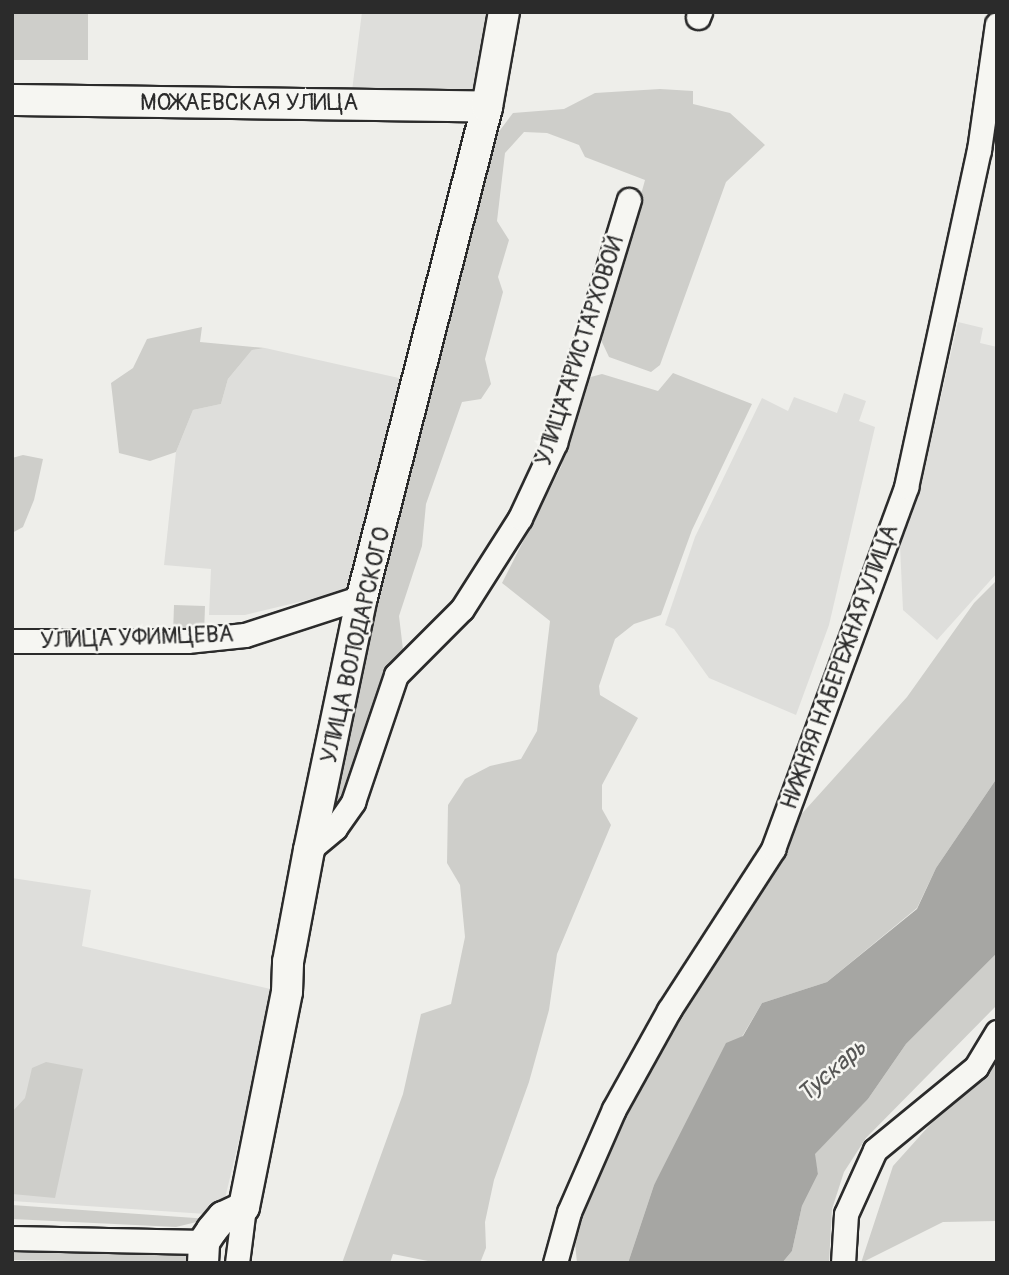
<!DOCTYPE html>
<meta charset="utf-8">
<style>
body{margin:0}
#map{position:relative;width:1009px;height:1275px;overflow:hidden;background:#eeeeea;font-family:Pangolin,sans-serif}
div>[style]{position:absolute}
.built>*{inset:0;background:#dededb}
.green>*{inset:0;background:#cececa;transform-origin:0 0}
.water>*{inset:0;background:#a6a6a3}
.roads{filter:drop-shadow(2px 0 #2b2b2b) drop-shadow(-2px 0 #2b2b2b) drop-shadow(0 2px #2b2b2b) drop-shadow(0 -2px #2b2b2b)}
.minor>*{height:23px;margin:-11.5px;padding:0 11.5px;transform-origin:11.5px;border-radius:11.5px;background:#f6f6f2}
.tertiary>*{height:30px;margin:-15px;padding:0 15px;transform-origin:15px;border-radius:15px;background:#f6f6f2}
span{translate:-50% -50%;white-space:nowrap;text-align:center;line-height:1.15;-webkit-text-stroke:5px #f6f6f2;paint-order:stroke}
.street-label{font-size:23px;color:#2b2b2b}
.water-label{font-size:24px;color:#565655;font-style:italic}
.frame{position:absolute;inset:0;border:14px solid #2b2b2b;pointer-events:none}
</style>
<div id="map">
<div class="built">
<div style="clip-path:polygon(362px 12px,498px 12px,482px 95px,352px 91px)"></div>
<div style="clip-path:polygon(958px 322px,983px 328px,980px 343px,997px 347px,997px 573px,937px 640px,903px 610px,900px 546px,925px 467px)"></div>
<div style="clip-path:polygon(265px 348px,430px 385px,379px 593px,353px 589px,245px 615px,209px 615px,211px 569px,164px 565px,176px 452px,193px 410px,221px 404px,228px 379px,252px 350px)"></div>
<div style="clip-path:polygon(844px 393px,866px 401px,859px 421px,875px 427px,829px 625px,796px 715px,709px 678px,674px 629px,665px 625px,695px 537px,762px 398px,788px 411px,794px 397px,837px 413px)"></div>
<div style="clip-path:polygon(12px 878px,91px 890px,82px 946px,275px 990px,221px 1215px,12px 1201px)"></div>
</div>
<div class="green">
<div style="left:12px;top:12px;width:76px;height:48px"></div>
<div style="clip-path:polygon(660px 89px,693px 91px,693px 104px,730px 113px,765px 145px,726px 182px,660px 365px,651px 372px,609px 357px,601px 340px,645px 180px,585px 157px,579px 145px,547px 133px,524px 132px,505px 153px,497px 221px,509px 240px,498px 277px,503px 292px,485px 359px,491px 384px,481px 399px,462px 402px,426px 504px,422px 546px,399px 616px,404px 658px,348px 797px,330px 819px,374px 610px,485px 150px,513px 113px,564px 109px,595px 93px)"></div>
<div style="clip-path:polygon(202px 327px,200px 342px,265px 348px,252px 350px,228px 379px,221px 404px,193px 410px,176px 452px,150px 461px,119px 453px,111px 383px,133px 368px,147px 339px)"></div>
<div style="clip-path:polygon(673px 373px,752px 404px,692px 530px,661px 615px,634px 624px,615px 639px,599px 686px,600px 695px,638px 718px,602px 785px,602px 809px,611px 825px,557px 954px,549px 1010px,529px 1082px,494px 1180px,485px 1222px,486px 1248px,480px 1263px,438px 1263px,393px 1254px,390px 1263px,342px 1263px,403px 1094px,421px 1014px,451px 1004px,465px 937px,460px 885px,447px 863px,448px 805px,465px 779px,490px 766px,521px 759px,537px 731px,550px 621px,502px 583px,561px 467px,587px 378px,602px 374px,658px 391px)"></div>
<div style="clip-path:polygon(23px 455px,43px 459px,34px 500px,23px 527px,12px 533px,12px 458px)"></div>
<div style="clip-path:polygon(997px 580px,997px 778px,936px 868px,917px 908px,827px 982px,762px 1003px,654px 1185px,628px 1263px,577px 1263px,574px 1233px,582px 1209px,669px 1023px,773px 872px,797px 819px,907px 697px,974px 603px)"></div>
<div style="left:205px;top:606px;width:24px;height:31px;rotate:92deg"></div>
<div style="clip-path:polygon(997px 953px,997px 1005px,866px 1138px,844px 1172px,832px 1209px,829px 1263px,782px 1263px,792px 1251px,802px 1206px,818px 1174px,814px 1154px,868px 1099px,906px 1044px)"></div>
<div style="clip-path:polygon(997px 1050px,997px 1221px,943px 1222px,861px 1263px,893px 1166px)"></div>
<div style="clip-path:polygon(46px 1062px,83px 1069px,55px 1198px,12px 1194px,12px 1112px,25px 1098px,32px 1068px)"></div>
<div style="clip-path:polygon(12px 1205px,209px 1219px,176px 1227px,12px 1219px)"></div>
<div style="clip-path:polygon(12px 1246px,191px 1253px,190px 1263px,12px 1260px)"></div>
</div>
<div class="water">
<div style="clip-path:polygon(997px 778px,997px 953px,906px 1044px,868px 1099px,815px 1154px,818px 1174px,802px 1206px,792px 1251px,782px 1263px,628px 1263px,654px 1185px,726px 1043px,743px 1036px,762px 1003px,827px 982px,917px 909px,936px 868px)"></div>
</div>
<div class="roads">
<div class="minor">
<div style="left:698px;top:17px;width:5px;rotate:-68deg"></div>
<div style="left:12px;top:641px;width:175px"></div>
<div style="left:187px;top:641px;width:58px;rotate:-5.9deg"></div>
<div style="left:245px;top:635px;width:123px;rotate:-18deg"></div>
<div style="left:309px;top:850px;width:34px;rotate:-40deg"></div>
<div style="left:335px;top:828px;width:32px;rotate:-55deg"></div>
<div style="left:353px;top:802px;width:134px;rotate:-71.3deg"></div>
<div style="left:396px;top:675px;width:93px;rotate:-45deg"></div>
<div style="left:462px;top:609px;width:108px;rotate:-57.5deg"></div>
<div style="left:520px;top:518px;width:83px;rotate:-65deg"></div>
<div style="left:555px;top:443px;width:254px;rotate:-73.1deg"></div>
<div style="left:12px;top:1238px;width:192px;rotate:1.2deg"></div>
<div style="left:237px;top:1263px;width:56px;rotate:-82.9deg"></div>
<div style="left:555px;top:1263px;width:53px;rotate:-74.6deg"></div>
<div style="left:569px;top:1212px;width:112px;rotate:-66.4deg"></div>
<div style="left:614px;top:1109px;width:113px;rotate:-60.9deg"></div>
<div style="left:669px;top:1010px;width:192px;rotate:-57.1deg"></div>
<div style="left:773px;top:849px;width:386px;rotate:-69.8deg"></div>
<div style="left:906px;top:487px;width:345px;rotate:-77.8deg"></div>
<div style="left:979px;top:150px;width:127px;rotate:-81.9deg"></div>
<div style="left:843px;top:1263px;width:49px;rotate:-86.5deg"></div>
<div style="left:846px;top:1214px;width:70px;rotate:-65.6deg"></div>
<div style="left:875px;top:1150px;width:131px;rotate:-39.4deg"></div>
<div style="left:976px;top:1067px;width:41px;rotate:-59deg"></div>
</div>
<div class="tertiary">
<div style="left:12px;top:100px;width:475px;rotate:0.8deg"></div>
<div style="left:203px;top:1263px;width:21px;rotate:-87deg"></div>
<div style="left:204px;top:1242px;width:14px;rotate:-56deg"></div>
<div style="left:212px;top:1230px;width:17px;rotate:-50deg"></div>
<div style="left:223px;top:1217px;width:23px;rotate:-25deg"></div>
<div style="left:244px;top:1207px;width:219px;rotate:-78.7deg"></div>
<div style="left:287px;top:992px;width:30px;rotate:-88deg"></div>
<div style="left:288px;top:962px;width:114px;rotate:-79.4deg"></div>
<div style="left:309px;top:850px;width:258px;rotate:-78.2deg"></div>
<div style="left:362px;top:597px;width:506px;rotate:-75.69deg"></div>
<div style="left:487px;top:107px;width:97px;rotate:-79.9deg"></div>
</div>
</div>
<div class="street-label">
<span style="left:249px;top:103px">МОЖАЕВСКАЯ УЛИЦА</span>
<span style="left:580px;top:351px;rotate:-72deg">УЛИЦА АРИСТАРХОВОЙ</span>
<span style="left:137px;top:638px;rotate:-2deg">УЛИЦА УФИМЦЕВА</span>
<span style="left:356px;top:645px;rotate:-77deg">УЛИЦА ВОЛОДАРСКОГО</span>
<span style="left:840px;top:667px;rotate:-70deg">НИЖНЯЯ НАБЕРЕЖНАЯ УЛИЦА</span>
</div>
<div class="water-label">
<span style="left:832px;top:1071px;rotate:-41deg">Тускарь</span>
</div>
<div class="frame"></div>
</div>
